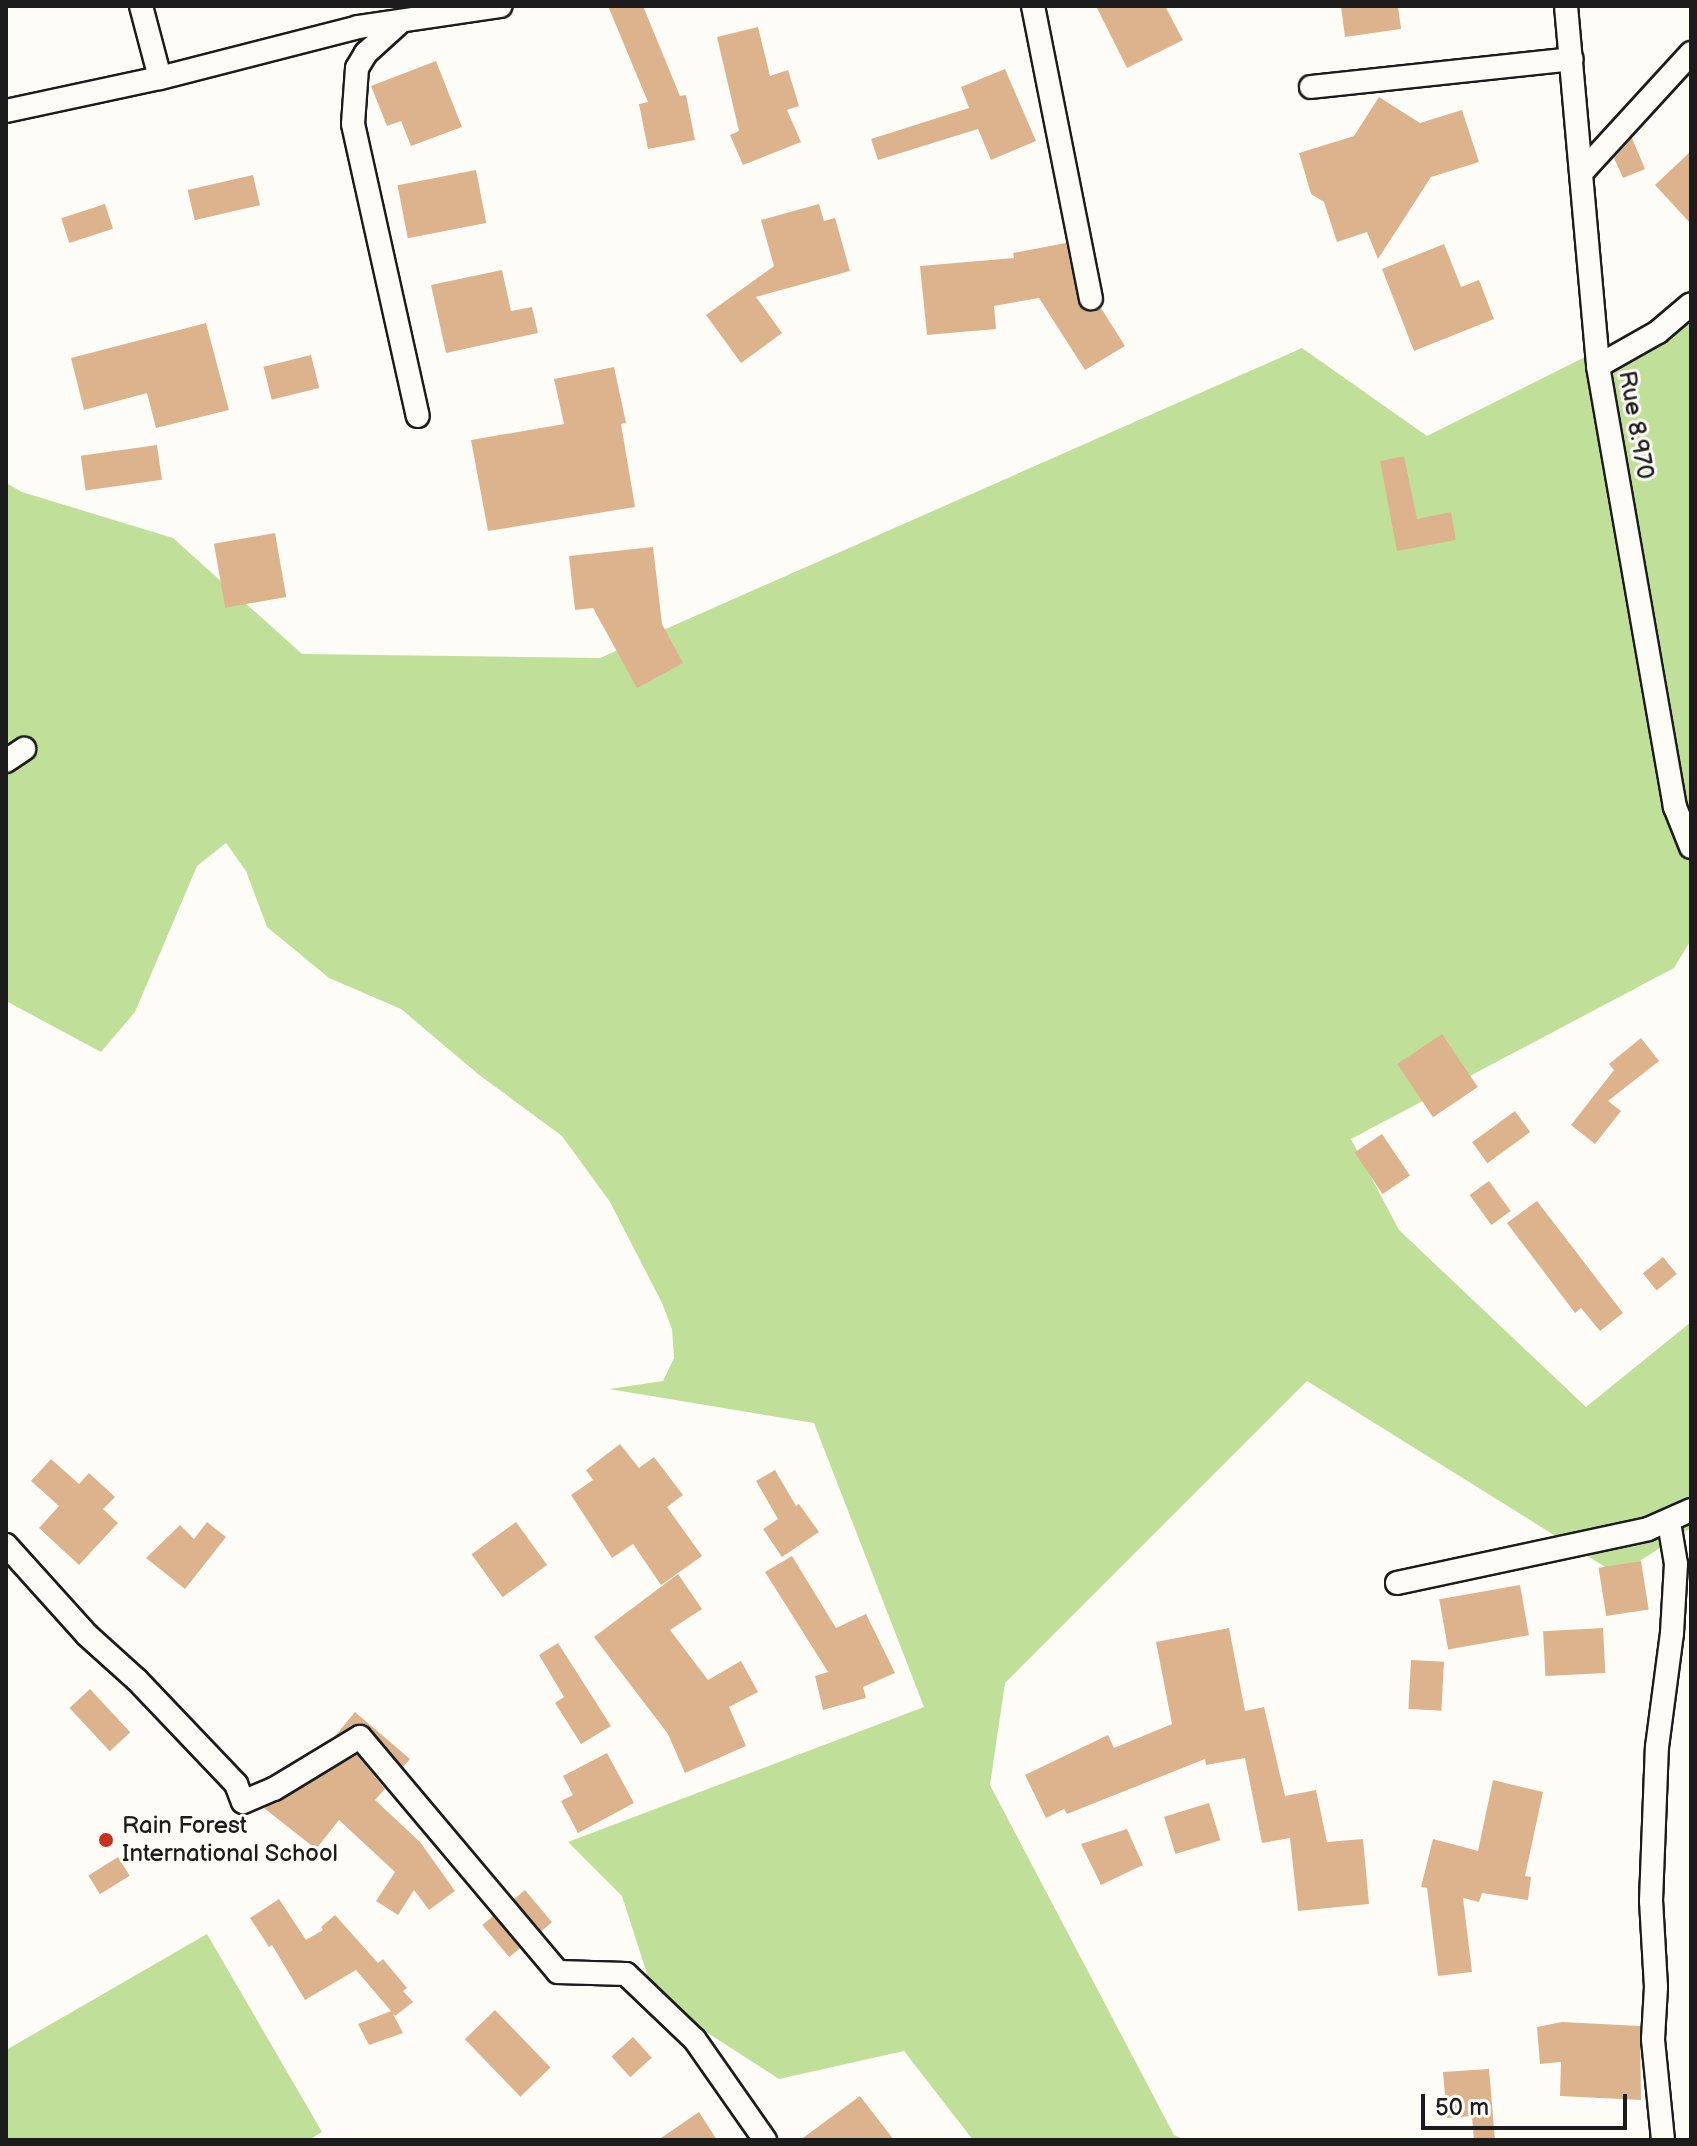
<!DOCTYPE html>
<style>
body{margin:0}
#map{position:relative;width:1697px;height:2146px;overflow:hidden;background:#fdfcf7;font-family:"Balsamiq Sans",sans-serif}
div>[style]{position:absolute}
.green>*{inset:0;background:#c0e099}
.building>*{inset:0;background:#dcb38c;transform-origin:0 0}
.roads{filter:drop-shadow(2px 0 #1c1c1c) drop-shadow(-2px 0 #1c1c1c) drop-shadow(0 2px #1c1c1c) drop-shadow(0 -2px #1c1c1c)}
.street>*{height:22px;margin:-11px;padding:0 11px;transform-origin:11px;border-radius:11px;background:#fdfcf7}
.dots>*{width:22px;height:22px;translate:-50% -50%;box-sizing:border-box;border:4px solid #fdfcf7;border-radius:50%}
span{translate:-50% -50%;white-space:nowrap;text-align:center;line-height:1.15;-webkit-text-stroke:6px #fdfcf7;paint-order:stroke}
.street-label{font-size:24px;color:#1c1c1c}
.poi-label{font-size:24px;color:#1c1c1c}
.left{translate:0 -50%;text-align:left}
.frame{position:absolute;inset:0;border:8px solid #1c1c1c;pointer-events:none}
.scale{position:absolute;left:1421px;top:2094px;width:206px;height:36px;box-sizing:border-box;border:4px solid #1c1c1c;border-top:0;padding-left:10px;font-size:24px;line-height:28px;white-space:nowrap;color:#1c1c1c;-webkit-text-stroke:6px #fdfcf7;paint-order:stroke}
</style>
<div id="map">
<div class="green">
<div style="clip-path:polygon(1691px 304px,1691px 940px,1674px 968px,1351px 1139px,1399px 1230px,1586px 1407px,1691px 1322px,1691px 1528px,1618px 1575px,1307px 1381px,1005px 1683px,990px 1785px,1174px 2135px,1185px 2140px,973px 2140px,904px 2051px,779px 2079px,655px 1999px,622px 1896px,568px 1842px,924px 1707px,814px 1423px,609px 1389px,663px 1381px,674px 1358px,672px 1329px,662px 1303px,610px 1202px,562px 1136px,478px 1074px,401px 1009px,329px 978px,267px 927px,246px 871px,226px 843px,197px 866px,135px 1012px,101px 1052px,6px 1001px,6px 483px,22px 492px,173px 538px,302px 654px,600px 658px,1302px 348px,1427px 436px)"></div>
<div style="clip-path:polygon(207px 1934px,322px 2132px,309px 2140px,6px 2140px,6px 2050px)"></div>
</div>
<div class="building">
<div style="clip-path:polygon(608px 6px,643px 6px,680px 96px,686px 95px,695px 140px,648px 149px,639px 104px,648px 102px)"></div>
<div style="clip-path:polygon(1096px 6px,1165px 6px,1183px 40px,1127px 68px)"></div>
<div style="clip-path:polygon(1341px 6px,1398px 6px,1401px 29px,1345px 37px)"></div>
<div style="clip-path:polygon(758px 27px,770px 76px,788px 70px,799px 106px,787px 110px,801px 142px,743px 165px,730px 135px,739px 131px,717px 37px)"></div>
<div style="clip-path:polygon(436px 61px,462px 127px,411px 146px,401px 121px,387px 126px,371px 86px)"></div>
<div style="clip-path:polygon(1005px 69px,1036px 141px,991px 160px,978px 129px,878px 160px,871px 139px,969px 108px,961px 87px)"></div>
<div style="clip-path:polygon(1379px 97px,1420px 123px,1462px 110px,1479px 162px,1431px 177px,1378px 259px,1367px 232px,1337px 242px,1324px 202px,1311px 194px,1299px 153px,1354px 136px)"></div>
<div style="clip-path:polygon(1632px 138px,1645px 169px,1623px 178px,1614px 158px)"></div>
<div style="clip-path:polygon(1691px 151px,1691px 224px,1655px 185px)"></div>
<div style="left:476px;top:170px;width:54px;height:80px;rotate:79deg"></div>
<div style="left:253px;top:175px;width:31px;height:67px;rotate:77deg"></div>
<div style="left:105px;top:204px;width:26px;height:46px;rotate:72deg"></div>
<div style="clip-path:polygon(819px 204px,824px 221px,835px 218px,850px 271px,756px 297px,782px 333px,741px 363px,706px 315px,774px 266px,761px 220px)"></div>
<div style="clip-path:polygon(1066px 243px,1080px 307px,1093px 312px,1101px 308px,1125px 346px,1085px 370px,1039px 298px,994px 306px,996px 329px,927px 335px,920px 266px,1014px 258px,1013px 253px)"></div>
<div style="clip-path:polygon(1444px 244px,1461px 287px,1479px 280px,1494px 319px,1414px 351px,1382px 269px)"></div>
<div style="clip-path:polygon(502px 270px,511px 311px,532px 307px,538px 333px,446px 353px,431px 285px)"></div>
<div style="clip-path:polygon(206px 323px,229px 410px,156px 428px,147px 393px,84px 410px,71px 358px)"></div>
<div style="left:311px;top:355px;width:34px;height:49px;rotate:76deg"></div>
<div style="clip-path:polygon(614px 367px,626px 423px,621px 424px,635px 507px,488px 531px,471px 440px,564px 424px,554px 379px)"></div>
<div style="left:157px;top:445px;width:35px;height:77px;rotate:82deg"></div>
<div style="clip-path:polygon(1404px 456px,1417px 519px,1451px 512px,1456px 540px,1397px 551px,1380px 461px)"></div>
<div style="left:275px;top:533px;width:65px;height:62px;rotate:80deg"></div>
<div style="clip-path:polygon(653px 547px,662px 624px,683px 663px,637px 688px,593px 608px,575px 610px,569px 556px)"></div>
<div style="left:1442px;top:1034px;width:64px;height:54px;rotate:56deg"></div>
<div style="clip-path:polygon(1641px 1038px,1659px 1061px,1608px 1101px,1621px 1111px,1595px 1144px,1571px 1125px,1614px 1070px,1609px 1064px)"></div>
<div style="left:1515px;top:1111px;width:26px;height:53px;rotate:54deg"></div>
<div style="left:1382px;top:1134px;width:50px;height:33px;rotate:56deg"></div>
<div style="left:1489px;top:1181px;width:37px;height:24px;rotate:54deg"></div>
<div style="clip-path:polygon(1537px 1201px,1623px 1313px,1600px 1331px,1581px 1308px,1575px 1313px,1507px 1223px)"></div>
<div style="left:1663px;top:1257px;width:22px;height:26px;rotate:51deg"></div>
<div style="clip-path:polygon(620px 1444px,639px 1468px,654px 1457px,683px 1495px,667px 1507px,702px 1556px,661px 1585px,633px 1544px,612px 1558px,571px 1495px,593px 1480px,586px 1470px)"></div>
<div style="clip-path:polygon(51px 1459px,79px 1484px,89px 1473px,115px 1497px,103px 1509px,118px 1523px,79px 1565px,39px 1528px,59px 1506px,31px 1481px)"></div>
<div style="clip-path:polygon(775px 1470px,796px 1506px,799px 1504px,819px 1532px,782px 1557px,763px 1529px,778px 1519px,756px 1481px)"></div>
<div style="clip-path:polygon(207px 1522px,226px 1537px,185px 1589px,146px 1558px,180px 1525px,194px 1539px)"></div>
<div style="left:516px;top:1522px;width:53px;height:55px;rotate:54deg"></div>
<div style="clip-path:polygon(792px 1556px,836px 1628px,866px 1614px,895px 1673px,863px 1687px,866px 1698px,823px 1710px,815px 1676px,828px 1672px,765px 1572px)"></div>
<div style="left:1641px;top:1561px;width:49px;height:43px;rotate:81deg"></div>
<div style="clip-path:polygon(678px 1574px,702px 1609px,670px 1630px,708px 1680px,741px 1661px,758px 1692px,729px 1707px,746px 1746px,685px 1773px,668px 1734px,594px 1637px)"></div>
<div style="left:1520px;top:1585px;width:51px;height:82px;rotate:80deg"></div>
<div style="clip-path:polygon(1229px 1628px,1245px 1711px,1264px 1707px,1285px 1796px,1316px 1790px,1327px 1842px,1363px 1839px,1369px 1904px,1298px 1911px,1290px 1838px,1262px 1843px,1245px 1758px,1206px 1765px,1205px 1759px,1067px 1814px,1064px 1809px,1046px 1818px,1025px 1775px,1108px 1735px,1114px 1748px,1172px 1724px,1156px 1642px)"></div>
<div style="left:1603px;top:1628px;width:45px;height:60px;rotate:87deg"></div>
<div style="clip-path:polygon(558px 1643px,611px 1726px,581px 1744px,555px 1703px,564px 1697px,539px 1655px)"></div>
<div style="left:1411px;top:1660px;width:33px;height:49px;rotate:3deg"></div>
<div style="left:90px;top:1689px;width:59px;height:28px;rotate:47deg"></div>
<div style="clip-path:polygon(355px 1712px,410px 1759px,403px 1767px,366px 1724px,353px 1725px,335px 1736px)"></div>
<div style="clip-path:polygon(607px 1753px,634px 1803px,578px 1833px,561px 1801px,573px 1795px,563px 1776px)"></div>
<div style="clip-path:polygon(357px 1755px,385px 1789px,375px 1800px,420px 1842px,455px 1891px,429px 1910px,414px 1890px,398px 1915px,376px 1901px,395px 1872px,339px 1820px,316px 1849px,264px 1808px)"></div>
<div style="clip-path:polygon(1493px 1780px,1543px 1792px,1525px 1876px,1531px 1877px,1528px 1900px,1482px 1893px,1479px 1902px,1463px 1898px,1472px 1972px,1438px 1976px,1427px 1888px,1421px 1887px,1433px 1839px,1478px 1851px)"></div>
<div style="left:1209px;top:1803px;width:39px;height:47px;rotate:73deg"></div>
<div style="clip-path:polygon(1127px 1829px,1143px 1865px,1101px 1885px,1081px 1844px)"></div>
<div style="left:118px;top:1857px;width:22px;height:35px;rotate:58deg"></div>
<div style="left:525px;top:1890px;width:42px;height:14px;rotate:50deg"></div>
<div style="clip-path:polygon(279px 1899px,306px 1940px,323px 1930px,321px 1927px,335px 1915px,378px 1963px,383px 1959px,407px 1988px,403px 1991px,413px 2002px,395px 2016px,393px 2014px,403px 2033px,369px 2045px,358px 2024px,391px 2011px,356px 1970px,305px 2000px,272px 1945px,269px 1947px,250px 1918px)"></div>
<div style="left:493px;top:1916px;width:42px;height:14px;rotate:50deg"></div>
<div style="left:495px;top:2010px;width:80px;height:42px;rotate:46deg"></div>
<div style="clip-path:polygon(1562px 2022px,1640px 2026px,1641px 2100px,1560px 2096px,1561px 2062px,1540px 2064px,1537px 2027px)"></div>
<div style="left:633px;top:2037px;width:28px;height:29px;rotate:48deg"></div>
<div style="clip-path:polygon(1489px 2069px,1495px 2140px,1474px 2140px,1472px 2116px,1447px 2118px,1443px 2072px)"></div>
<div style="clip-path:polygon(860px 2096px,894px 2140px,800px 2140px)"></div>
<div style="clip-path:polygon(699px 2112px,717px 2140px,658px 2140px)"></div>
</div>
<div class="roads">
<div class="street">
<div style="left:141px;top:6px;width:74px;rotate:75.2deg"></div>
<div style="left:1033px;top:6px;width:298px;rotate:78.8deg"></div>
<div style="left:1566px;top:6px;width:361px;rotate:84.9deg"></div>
<div style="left:1598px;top:366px;width:448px;rotate:80.1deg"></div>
<div style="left:1675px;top:807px;width:43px;rotate:68.2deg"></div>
<div style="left:399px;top:23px;width:45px;rotate:137.7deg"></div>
<div style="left:366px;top:53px;width:17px;rotate:121deg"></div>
<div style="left:357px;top:68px;width:56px;rotate:94.1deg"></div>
<div style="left:353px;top:124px;width:299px;rotate:77.5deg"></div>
<div style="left:1311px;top:87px;width:262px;rotate:-6.1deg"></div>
<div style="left:6px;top:111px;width:157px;rotate:-12.1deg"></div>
<div style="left:160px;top:78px;width:204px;rotate:-14.4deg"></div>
<div style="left:358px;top:27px;width:144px;rotate:-8.4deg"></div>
<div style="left:1583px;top:171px;width:160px;rotate:-47.5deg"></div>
<div style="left:1598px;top:366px;width:69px;rotate:-29.5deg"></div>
<div style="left:1658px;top:332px;width:43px;rotate:-40.3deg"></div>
<div style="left:6px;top:761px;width:22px;rotate:-34deg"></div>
<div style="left:6px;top:1545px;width:121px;rotate:48deg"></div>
<div style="left:87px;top:1635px;width:67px;rotate:42deg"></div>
<div style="left:137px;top:1680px;width:144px;rotate:46.4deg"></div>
<div style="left:236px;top:1784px;width:19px;rotate:69deg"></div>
<div style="left:243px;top:1802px;width:34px;rotate:-23deg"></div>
<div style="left:274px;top:1789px;width:100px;rotate:-31.2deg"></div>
<div style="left:360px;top:1737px;width:307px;rotate:49.9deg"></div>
<div style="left:558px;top:1972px;width:68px;rotate:1.7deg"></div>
<div style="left:626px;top:1974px;width:95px;rotate:43.7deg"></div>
<div style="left:695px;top:2040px;width:122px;rotate:55deg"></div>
<div style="left:1397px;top:1583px;width:257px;rotate:-12.1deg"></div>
<div style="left:1648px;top:1529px;width:47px;rotate:-23.8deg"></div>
<div style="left:1663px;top:2140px;width:101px;rotate:-95.7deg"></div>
<div style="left:1653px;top:2039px;width:52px;rotate:-86.7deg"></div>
<div style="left:1656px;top:1987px;width:86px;rotate:-93.3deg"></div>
<div style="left:1651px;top:1901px;width:154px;rotate:-87.8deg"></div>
<div style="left:1657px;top:1747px;width:115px;rotate:-82.5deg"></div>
<div style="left:1672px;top:1633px;width:69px;rotate:-86.7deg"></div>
<div style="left:1676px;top:1564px;width:43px;rotate:-99.5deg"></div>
</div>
</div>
<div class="dots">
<div style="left:106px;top:1840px;background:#c8321e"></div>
</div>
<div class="street-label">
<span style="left:1636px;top:425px;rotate:80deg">Rue 8.970</span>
</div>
<div class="poi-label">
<span class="left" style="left:122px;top:1840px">Rain Forest<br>International School</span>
</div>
<div class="frame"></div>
<div class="scale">50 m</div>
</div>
